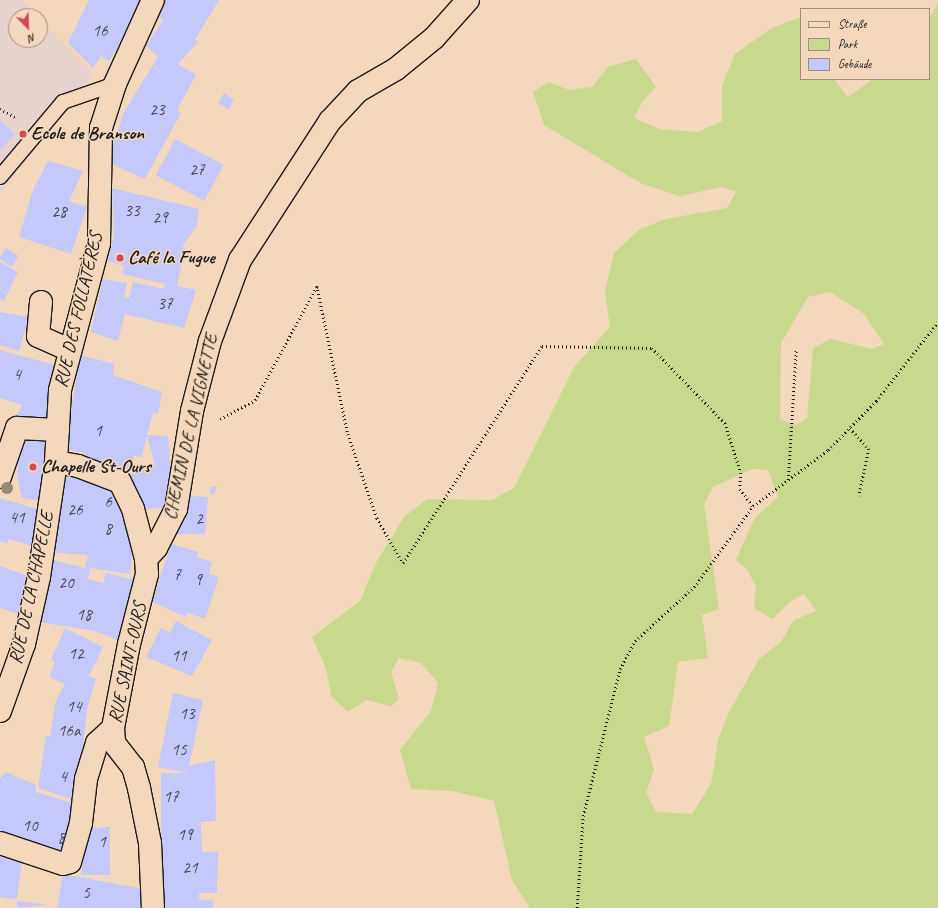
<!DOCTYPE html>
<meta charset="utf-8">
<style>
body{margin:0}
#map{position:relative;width:938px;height:908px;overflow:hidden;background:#f4d8bb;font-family:Caveat,sans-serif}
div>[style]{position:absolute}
.built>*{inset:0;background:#e6d3ce}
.green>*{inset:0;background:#c8d98d}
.building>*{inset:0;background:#c5c8fa;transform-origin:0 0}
.path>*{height:2.5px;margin-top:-1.25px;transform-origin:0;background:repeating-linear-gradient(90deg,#1c1c1c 0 1px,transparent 0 4px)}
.roads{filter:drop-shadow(1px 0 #1c1c1c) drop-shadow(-1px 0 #1c1c1c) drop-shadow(0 1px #1c1c1c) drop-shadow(0 -1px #1c1c1c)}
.service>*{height:14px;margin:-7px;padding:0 7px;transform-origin:7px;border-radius:7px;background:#f4d8bb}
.pedestrian>*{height:22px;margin:-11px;padding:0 11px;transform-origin:11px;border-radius:11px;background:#f4d8bb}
.minor>*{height:22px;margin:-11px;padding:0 11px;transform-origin:11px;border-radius:11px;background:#f4d8bb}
.trees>*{width:12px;height:12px;margin:-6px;border-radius:50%;background:#958a73}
.dots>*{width:11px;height:11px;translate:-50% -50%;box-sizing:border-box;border:2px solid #f4d8bb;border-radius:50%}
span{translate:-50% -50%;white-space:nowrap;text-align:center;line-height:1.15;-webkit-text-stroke:3px #f4d8bb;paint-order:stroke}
.number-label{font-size:17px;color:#464754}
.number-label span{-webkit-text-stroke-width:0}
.poi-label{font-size:19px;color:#1c1c1c;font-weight:700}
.left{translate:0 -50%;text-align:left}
.street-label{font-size:19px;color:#1c1c1c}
.legend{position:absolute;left:800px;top:8px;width:130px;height:72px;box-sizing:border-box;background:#f4d8bb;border:1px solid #9e8d7b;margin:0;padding:5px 7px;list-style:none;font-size:12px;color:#1c1c1c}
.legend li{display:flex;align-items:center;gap:8px;height:20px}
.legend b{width:20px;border:1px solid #9e8d7b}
.north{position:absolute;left:8px;top:8px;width:40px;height:40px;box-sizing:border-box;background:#f4d8bb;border:1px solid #9e8d7b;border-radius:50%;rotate:157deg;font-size:11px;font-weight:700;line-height:16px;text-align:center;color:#1c1c1c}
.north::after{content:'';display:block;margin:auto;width:14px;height:18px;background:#d1495b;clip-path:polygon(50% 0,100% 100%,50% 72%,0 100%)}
</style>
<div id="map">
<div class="built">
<div style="clip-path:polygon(0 0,22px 0,37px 16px,16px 16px,16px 40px,40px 40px,40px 19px,93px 74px,0 194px)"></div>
</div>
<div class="green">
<div style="clip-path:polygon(evenodd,938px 2px,938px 908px,530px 908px,512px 880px,494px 801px,452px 791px,411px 789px,400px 750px,431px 711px,438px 683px,421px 663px,399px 658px,391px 672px,399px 699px,391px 706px,366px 700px,348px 712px,331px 696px,326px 668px,312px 637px,360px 601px,377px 561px,404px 517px,427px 499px,492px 500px,514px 488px,574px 367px,610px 327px,605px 291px,614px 253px,640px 229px,666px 219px,727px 208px,736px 192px,723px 187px,679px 196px,640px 183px,544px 125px,533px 92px,549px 82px,569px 90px,592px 87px,608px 67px,636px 59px,656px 87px,642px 102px,634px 118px,659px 129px,698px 132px,722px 121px,722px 86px,735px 54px,772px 28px,801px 17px,801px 79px,834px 79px,848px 97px,873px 79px,929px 79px,929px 20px,938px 2px,830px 292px,864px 314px,884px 344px,872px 349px,831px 339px,813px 348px,807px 418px,797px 425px,780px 419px,781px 343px,808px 297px,830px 292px,938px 2px,752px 469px,768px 470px,778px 497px,754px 519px,736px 560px,747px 569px,756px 587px,754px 608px,772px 619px,791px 601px,804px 594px,816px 611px,794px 620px,781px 642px,759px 659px,729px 712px,718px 740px,711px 784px,692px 814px,656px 812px,646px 793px,654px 769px,644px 737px,669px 726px,678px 662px,708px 658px,702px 615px,719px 609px,704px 504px,713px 487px,752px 469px)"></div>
</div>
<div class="building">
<div style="clip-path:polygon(89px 0,146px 0,109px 61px,101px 56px,93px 68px,68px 43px)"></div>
<div style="clip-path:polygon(166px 0,219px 0,195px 40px,198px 42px,178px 64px,196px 75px,177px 110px,181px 113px,145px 179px,107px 162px,124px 112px,158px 57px,146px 46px,163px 20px,157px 16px)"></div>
<div style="clip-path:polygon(224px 93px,234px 100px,229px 109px,218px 103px)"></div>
<div style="clip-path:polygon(0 120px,15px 134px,0 150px)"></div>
<div style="left:175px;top:139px;width:55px;height:41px;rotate:28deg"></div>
<div style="clip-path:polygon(48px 161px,83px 171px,69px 201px,87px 207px,71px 254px,19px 237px,33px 190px)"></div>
<div style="clip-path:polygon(112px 188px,199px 209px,197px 226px,182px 247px,185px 248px,177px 286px,196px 290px,184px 328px,125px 314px,118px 341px,91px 332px,103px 279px,127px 283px,124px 297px,129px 298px,133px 282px,164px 289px,165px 284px,122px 274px,124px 266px,108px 261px,114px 235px)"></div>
<div style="left:6px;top:248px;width:15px;height:13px;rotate:32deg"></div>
<div style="clip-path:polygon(0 262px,18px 272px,4px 301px,0 299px)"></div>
<div style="clip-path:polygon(0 312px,29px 317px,19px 351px,0 345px)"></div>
<div style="clip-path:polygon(0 350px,62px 367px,49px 423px,17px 415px,22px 405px,0 398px)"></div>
<div style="clip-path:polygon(80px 355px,114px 364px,113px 375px,162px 392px,158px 414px,153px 413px,147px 435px,168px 436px,172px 487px,168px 508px,138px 509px,123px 475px,155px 466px,147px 435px,142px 457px,134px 456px,133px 468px,108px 471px,84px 462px,85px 453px,65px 449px)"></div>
<div style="clip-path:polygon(20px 435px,49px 436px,40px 501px,22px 498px,17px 476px)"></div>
<div style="clip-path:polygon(63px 471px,120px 494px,134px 535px,130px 574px,90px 568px,88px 579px,103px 583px,106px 573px,140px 581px,120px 641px,94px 631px,39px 622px,45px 558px,85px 568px,88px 555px,46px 552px)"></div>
<div style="clip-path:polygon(212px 486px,217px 487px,214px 495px,209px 493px)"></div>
<div style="clip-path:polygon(189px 496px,208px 497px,205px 534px,173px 534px)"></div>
<div style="clip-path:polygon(0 498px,44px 511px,37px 548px,9px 539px,7px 544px,0 541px)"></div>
<div style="clip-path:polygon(171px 544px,198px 552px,197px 557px,212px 562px,209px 574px,219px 577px,205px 619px,188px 613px,186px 617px,152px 602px)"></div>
<div style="clip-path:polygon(0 566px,33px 578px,25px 616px,0 608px)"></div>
<div style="clip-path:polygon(176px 621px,212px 640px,192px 676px,146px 657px,161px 628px,170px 633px)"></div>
<div style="clip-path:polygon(65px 628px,103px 647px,89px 676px,96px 679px,87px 709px,77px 801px,38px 788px,46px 736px,50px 737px,56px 700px,65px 684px,49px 677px,55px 662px,51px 660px)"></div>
<div style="clip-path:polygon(173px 693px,203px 700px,189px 766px,215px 760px,216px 821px,201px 822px,202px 852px,218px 852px,217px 893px,199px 893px,199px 899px,213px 901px,213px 908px,161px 908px,161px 773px,188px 773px,158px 767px)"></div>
<div style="clip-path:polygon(6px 772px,36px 785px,36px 792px,78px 805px,67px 861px,0 841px,0 778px)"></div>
<div style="clip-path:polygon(110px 827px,110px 875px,81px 875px,86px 829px)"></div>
<div style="clip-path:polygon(0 857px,22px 860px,17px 899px,0 897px)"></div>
<div style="clip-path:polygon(63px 874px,144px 889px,144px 908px,57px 908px)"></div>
<div style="clip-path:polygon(17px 901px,49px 905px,17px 908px)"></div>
</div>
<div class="path">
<div style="left:0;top:109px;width:19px;rotate:28deg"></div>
<div style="left:220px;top:419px;width:40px;rotate:-28deg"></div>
<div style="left:255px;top:400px;width:130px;rotate:-61.5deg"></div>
<div style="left:317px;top:286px;width:151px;rotate:78.2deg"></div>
<div style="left:348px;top:434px;width:89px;rotate:71deg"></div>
<div style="left:377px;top:518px;width:52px;rotate:60deg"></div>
<div style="left:403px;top:563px;width:258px;rotate:-57.4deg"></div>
<div style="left:542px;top:346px;width:110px;rotate:1deg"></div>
<div style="left:652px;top:348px;width:105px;rotate:45.8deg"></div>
<div style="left:725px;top:423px;width:52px;rotate:72.3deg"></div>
<div style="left:741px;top:473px;width:16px;rotate:94deg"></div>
<div style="left:740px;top:489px;width:21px;rotate:53deg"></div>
<div style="left:850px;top:428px;width:28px;rotate:48deg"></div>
<div style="left:869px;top:449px;width:48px;rotate:102deg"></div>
<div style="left:788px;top:480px;width:130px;rotate:-86.5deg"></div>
<div style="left:577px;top:908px;width:92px;rotate:-86.3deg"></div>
<div style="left:583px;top:816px;width:152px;rotate:-75.9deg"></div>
<div style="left:620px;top:669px;width:32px;rotate:-62deg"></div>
<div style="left:635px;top:641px;width:80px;rotate:-42.5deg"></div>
<div style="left:694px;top:587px;width:100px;rotate:-53.9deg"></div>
<div style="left:753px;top:506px;width:94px;rotate:-36.7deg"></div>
<div style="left:828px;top:450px;width:69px;rotate:-45.6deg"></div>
<div style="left:876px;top:401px;width:100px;rotate:-51.9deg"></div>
</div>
<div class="roads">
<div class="service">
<div style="left:0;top:177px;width:98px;rotate:-50deg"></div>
<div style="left:63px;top:102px;width:55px;rotate:-19.1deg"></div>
</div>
<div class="pedestrian">
<div style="left:41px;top:302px;width:34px;rotate:95deg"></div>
<div style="left:38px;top:336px;width:35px;rotate:24deg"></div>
</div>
<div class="minor">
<div style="left:56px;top:462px;width:22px;rotate:10deg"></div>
<div style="left:78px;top:466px;width:45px;rotate:20.9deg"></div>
<div style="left:120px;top:482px;width:30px;rotate:64deg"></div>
<div style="left:133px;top:509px;width:52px;rotate:75.4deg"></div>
<div style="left:146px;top:559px;width:15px;rotate:86deg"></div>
<div style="left:147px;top:574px;width:72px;rotate:104.4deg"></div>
<div style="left:129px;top:644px;width:86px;rotate:100.8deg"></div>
<div style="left:113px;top:728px;width:15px;rotate:86deg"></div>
<div style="left:114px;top:743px;width:31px;rotate:52deg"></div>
<div style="left:133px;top:767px;width:22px;rotate:74deg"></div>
<div style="left:139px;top:788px;width:56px;rotate:78.7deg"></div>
<div style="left:150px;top:843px;width:65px;rotate:87.4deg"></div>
<div style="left:0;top:477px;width:52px;rotate:-70.9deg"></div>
<div style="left:17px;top:428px;width:41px;rotate:2.8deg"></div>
<div style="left:146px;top:559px;width:15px;rotate:-48deg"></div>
<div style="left:156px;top:548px;width:44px;rotate:-62.9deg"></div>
<div style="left:176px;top:509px;width:99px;rotate:-80.7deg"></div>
<div style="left:192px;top:411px;width:72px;rotate:-75.6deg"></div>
<div style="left:210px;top:341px;width:86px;rotate:-69.7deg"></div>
<div style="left:240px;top:260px;width:166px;rotate:-57.1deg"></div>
<div style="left:330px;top:121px;width:41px;rotate:-47deg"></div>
<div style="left:358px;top:91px;width:44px;rotate:-30.1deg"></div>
<div style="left:396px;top:69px;width:49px;rotate:-39.2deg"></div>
<div style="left:434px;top:38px;width:51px;rotate:-48.2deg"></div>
<div style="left:0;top:711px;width:71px;rotate:-70.3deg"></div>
<div style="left:24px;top:644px;width:69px;rotate:-77.4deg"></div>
<div style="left:39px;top:577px;width:116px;rotate:-81.6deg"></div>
<div style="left:56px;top:462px;width:72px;rotate:-86.8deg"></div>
<div style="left:60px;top:390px;width:152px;rotate:-75.1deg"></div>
<div style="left:99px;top:243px;width:115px;rotate:-89deg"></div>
<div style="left:101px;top:128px;width:46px;rotate:-72.3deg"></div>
<div style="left:115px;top:84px;width:92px;rotate:-65.7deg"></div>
<div style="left:0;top:843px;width:66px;rotate:18.4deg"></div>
<div style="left:63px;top:864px;width:7px;rotate:-16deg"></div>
<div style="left:70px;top:862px;width:41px;rotate:-74.2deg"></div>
<div style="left:81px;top:823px;width:44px;rotate:-83.5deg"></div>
<div style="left:86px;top:779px;width:38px;rotate:-73deg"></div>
<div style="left:97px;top:743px;width:22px;rotate:-43deg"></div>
</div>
</div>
<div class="trees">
<div style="left:7px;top:488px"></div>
</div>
<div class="dots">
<div style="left:23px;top:134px;background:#d1495b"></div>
<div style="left:120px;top:258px;background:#d1495b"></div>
<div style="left:33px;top:467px;background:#d1495b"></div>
</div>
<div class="number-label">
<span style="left:100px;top:31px">16</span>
<span style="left:157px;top:110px">23</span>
<span style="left:197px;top:170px">27</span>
<span style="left:132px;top:211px">33</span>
<span style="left:59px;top:212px">28</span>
<span style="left:160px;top:218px">29</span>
<span style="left:165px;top:304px">37</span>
<span style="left:17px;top:375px">4</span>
<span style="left:98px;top:431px">1</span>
<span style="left:108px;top:502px">6</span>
<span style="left:75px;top:510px">26</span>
<span style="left:17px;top:518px">41</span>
<span style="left:199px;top:519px">2</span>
<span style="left:108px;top:529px">8</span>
<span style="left:177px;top:575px">7</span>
<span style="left:198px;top:580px">9</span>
<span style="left:66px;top:583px">20</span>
<span style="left:84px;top:615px">18</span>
<span style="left:76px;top:654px">12</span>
<span style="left:179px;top:656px">11</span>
<span style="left:74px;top:707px">14</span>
<span style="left:187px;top:714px">13</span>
<span style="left:69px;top:731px">16a</span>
<span style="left:179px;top:750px">15</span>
<span style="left:63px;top:777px">4</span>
<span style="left:171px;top:797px">17</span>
<span style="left:30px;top:826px">10</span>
<span style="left:185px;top:835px">19</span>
<span style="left:61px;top:838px">8</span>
<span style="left:102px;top:842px">1</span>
<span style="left:190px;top:868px">21</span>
<span style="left:86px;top:893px">5</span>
</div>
<div class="poi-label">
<span class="left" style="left:31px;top:134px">Ecole de Branson</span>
<span class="left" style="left:128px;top:258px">Café la Fugue</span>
<span class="left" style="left:41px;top:467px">Chapelle St-Ours</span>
</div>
<div class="street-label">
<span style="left:79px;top:310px;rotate:-77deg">RUE DES FOLLATÈRES</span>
<span style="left:191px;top:427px;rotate:-77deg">CHEMIN DE LA VIGNETTE</span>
<span style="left:32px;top:588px;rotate:-78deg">RUE DE LA CHAPELLE</span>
<span style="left:128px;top:663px;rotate:-78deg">RUE SAINT-OURS</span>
</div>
<ul class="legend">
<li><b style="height:5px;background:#f4d8bb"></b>Straße</li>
<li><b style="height:11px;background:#c8d98d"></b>Park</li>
<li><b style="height:11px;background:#c5c8fa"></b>Gebäude</li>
</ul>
<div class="north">N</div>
</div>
